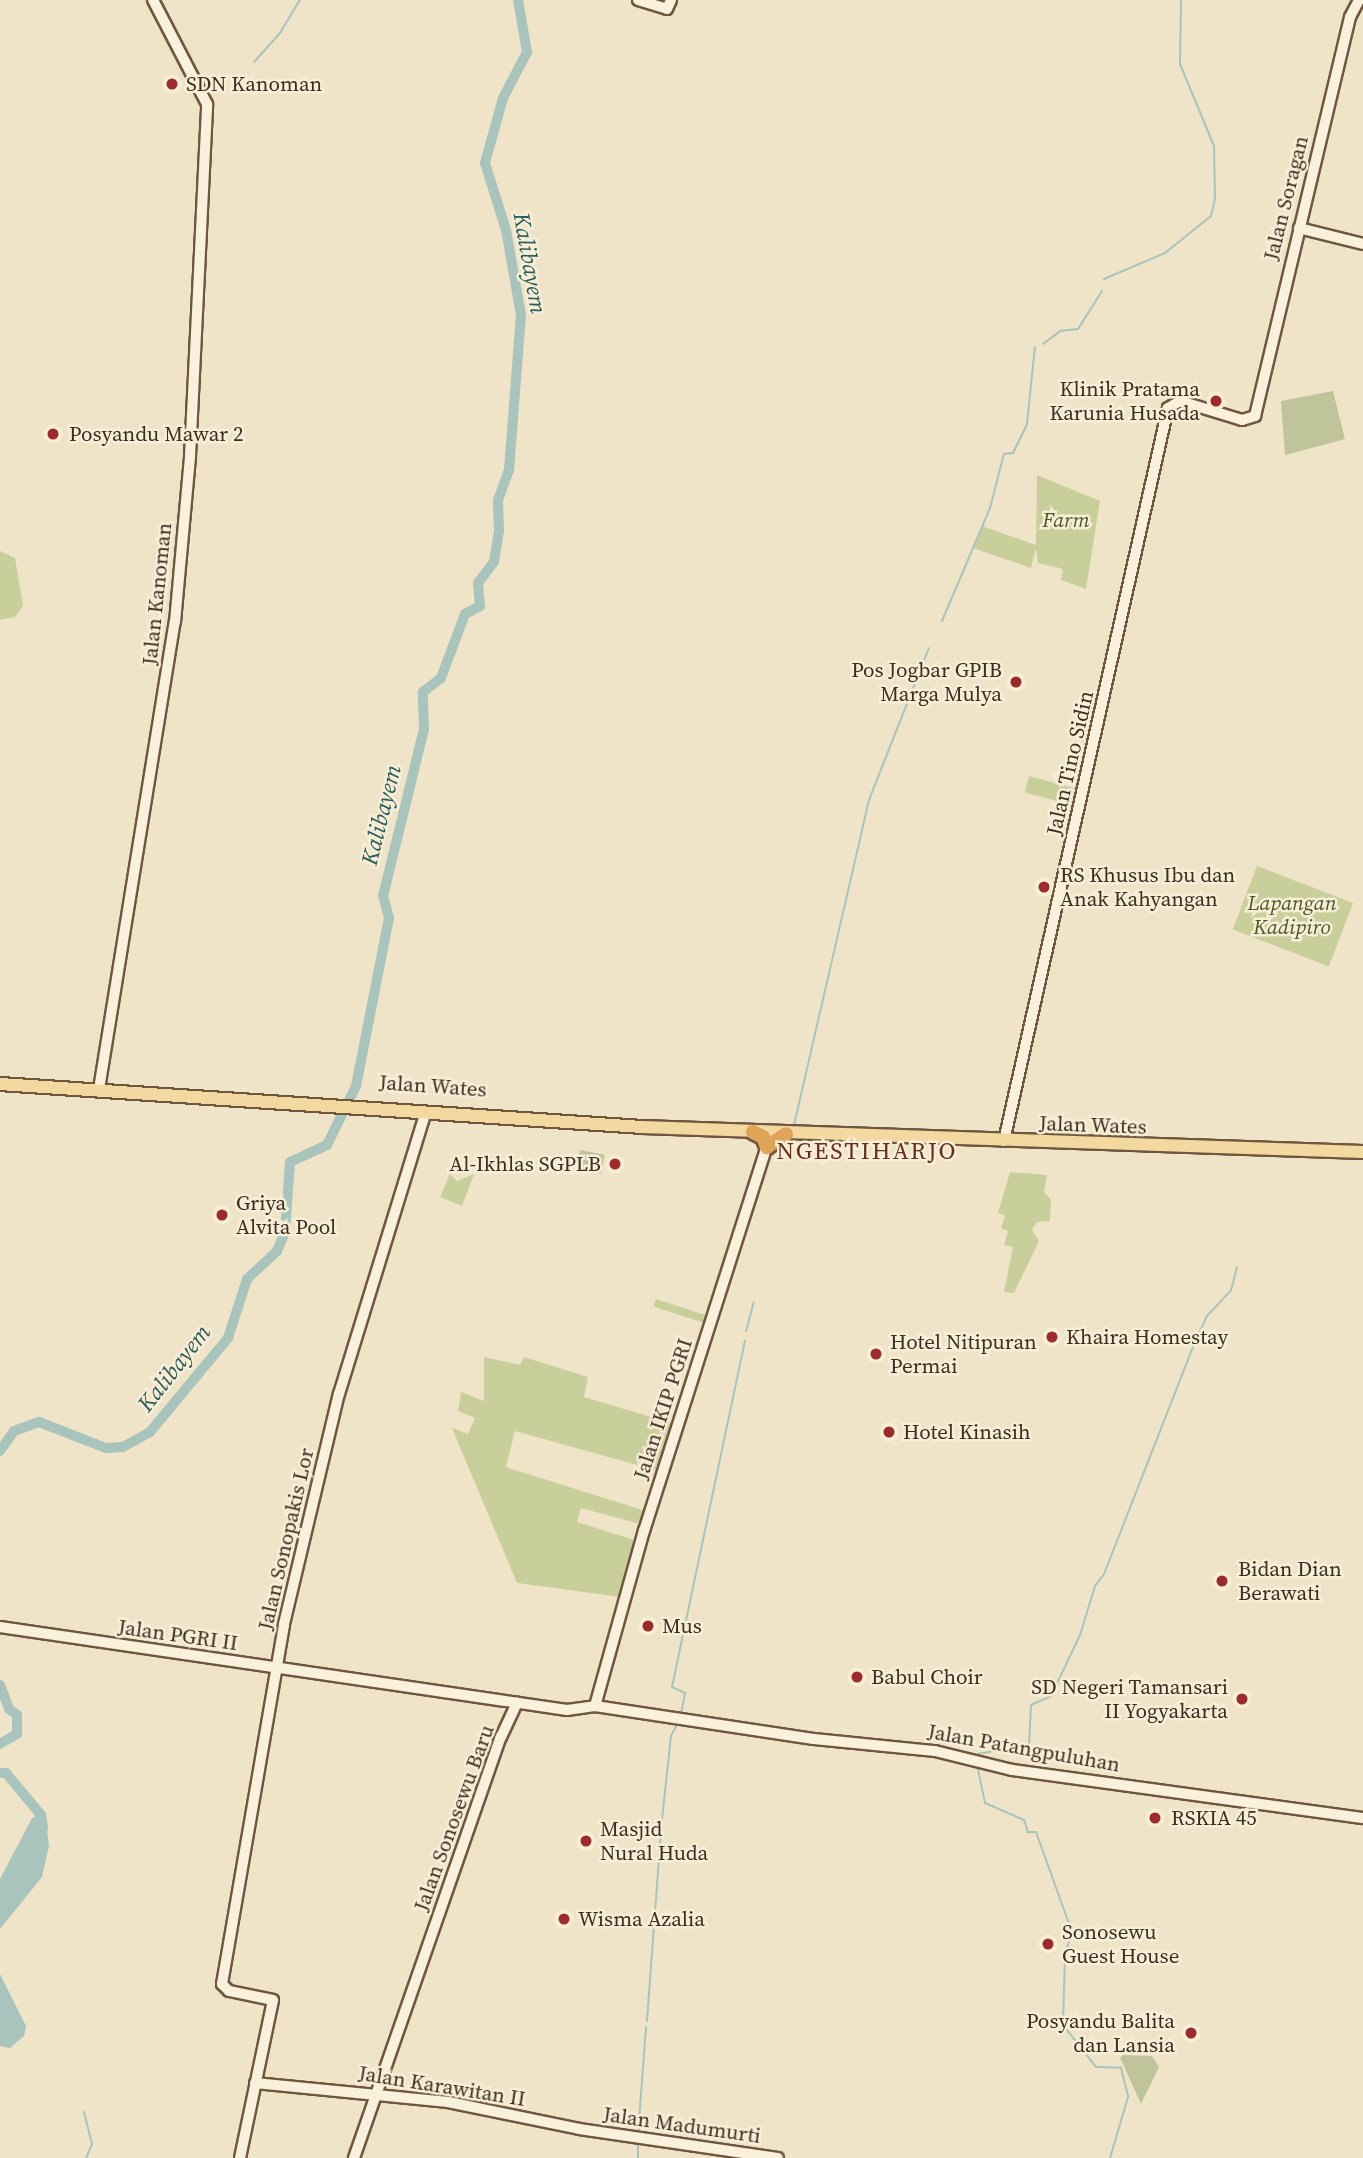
<!DOCTYPE html>
<style>
body{margin:0}
#map{position:relative;width:1363px;height:2158px;overflow:hidden;background:#f0e4c8;font-family:"Source Serif 4",serif}
div>[style]{position:absolute}
.green>*{inset:0;background:#c9cf9b;transform-origin:0 0}
.cemetery>*{inset:0;background:#bfc49a;transform-origin:0 0}
.water>*{inset:0;background:#a9c4bc}
.stream>*{height:2px;margin:-1px;padding:0 1px;transform-origin:1px;border-radius:1px;background:#a9c4bc}
.river>*{height:10px;margin:-5px;padding:0 5px;transform-origin:5px;border-radius:5px;background:#a9c4bc}
.roads{filter:drop-shadow(2px 0 #6f573f) drop-shadow(-2px 0 #6f573f) drop-shadow(0 2px #6f573f) drop-shadow(0 -2px #6f573f)}
.secondary>*{height:10px;margin:-5px;padding:0 5px;transform-origin:5px;border-radius:5px;background:#faf1dc}
.primary>*{height:12px;margin:-6px;padding:0 6px;transform-origin:6px;border-radius:6px;background:#f3d9a0}
.highway>*{height:14px;margin:-7px;padding:0 7px;transform-origin:7px;border-radius:7px;background:#e0a458}
.dots>*{width:19px;height:19px;translate:-50% -50%;box-sizing:border-box;border:4px solid #f7eed8;border-radius:50%}
span{translate:-50% -50%;white-space:nowrap;text-align:center;line-height:1.15;-webkit-text-stroke:5px #f7eed8;paint-order:stroke}
.poi-label{font-size:21px;color:#3d2e20}
.left{translate:0 -50%;text-align:left}
.right{translate:-100% -50%;text-align:right}
.street-label{font-size:21px;color:#3d2e20}
.park-label{font-size:21px;color:#4d5a26;font-style:italic}
.water-label{font-size:23px;color:#2f5d5a;font-style:italic}
.quarter-label{font-size:24px;color:#6b2e1e;letter-spacing:2px}
</style>
<div id="map">
<div class="green">
<div style="clip-path:polygon(1037px 475px,1100px 501px,1086px 589px,1061px 580px,1063px 569px,1038px 563px,1036px 548px,1031px 568px,973px 548px,982px 526px,1036px 545px)"></div>
<div style="clip-path:polygon(0 551px,15px 558px,23px 606px,15px 617px,0 620px)"></div>
<div style="left:1029px;top:776px;width:47px;height:17px;rotate:15deg"></div>
<div style="left:1257px;top:866px;width:103px;height:68px;rotate:21deg"></div>
<div style="clip-path:polygon(1010px 1172px,1047px 1175px,1044px 1192px,1051px 1200px,1050px 1221px,1037px 1222px,1032px 1230px,1039px 1241px,1014px 1293px,1004px 1292px,1013px 1247px,1004px 1245px,1008px 1231px,1001px 1228px,1005px 1216px,998px 1213px)"></div>
<div style="clip-path:polygon(450px 1174px,457px 1181px,474px 1174px,462px 1206px,440px 1197px)"></div>
<div style="left:656px;top:1299px;width:59px;height:8px;rotate:18deg"></div>
<div style="clip-path:polygon(484px 1357px,520px 1365px,524px 1357px,588px 1377px,584px 1397px,675px 1424px,662px 1472px,515px 1431px,506px 1467px,649px 1512px,644px 1525px,581px 1508px,577px 1522px,641px 1542px,621px 1597px,517px 1583px,452px 1428px,468px 1434px,475px 1418px,458px 1411px,461px 1392px,484px 1401px)"></div>
</div>
<div class="cemetery">
<div style="clip-path:polygon(1333px 391px,1345px 439px,1285px 455px,1281px 401px)"></div>
<div style="left:580px;top:1150px;width:25px;height:19px;rotate:11deg"></div>
<div style="clip-path:polygon(1119px 2055px,1152px 2056px,1159px 2067px,1141px 2104px)"></div>
</div>
<div class="water">
<div style="clip-path:polygon(45px 1812px,49px 1846px,42px 1877px,0 1929px,0 1879px,32px 1818px)"></div>
<div style="clip-path:polygon(0 1974px,26px 2026px,24px 2036px,10px 2048px,0 2046px)"></div>
</div>
<div class="stream">
<div style="left:254px;top:62px;width:39px;rotate:-48deg"></div>
<div style="left:280px;top:33px;width:39px;rotate:-59deg"></div>
<div style="left:1104px;top:279px;width:66px;rotate:-23.1deg"></div>
<div style="left:1165px;top:253px;width:59px;rotate:-38.8deg"></div>
<div style="left:1211px;top:216px;width:17px;rotate:-77deg"></div>
<div style="left:1215px;top:199px;width:53px;rotate:-91.1deg"></div>
<div style="left:1214px;top:146px;width:89px;rotate:-112.5deg"></div>
<div style="left:1180px;top:64px;width:64px;rotate:-89.1deg"></div>
<div style="left:1043px;top:344px;width:21px;rotate:-37deg"></div>
<div style="left:1060px;top:331px;width:18px;rotate:-6deg"></div>
<div style="left:1078px;top:329px;width:45px;rotate:-57.7deg"></div>
<div style="left:942px;top:621px;width:123px;rotate:-67deg"></div>
<div style="left:990px;top:508px;width:56px;rotate:-75.5deg"></div>
<div style="left:1004px;top:454px;width:9px;rotate:-6deg"></div>
<div style="left:1013px;top:453px;width:32px;rotate:-64deg"></div>
<div style="left:1027px;top:424px;width:77px;rotate:-84.1deg"></div>
<div style="left:794px;top:1125px;width:334px;rotate:-77deg"></div>
<div style="left:869px;top:800px;width:163px;rotate:-68.5deg"></div>
<div style="left:746px;top:1331px;width:30px;rotate:-75deg"></div>
<div style="left:681px;top:1714px;width:21px;rotate:-79deg"></div>
<div style="left:685px;top:1693px;width:14px;rotate:-155deg"></div>
<div style="left:672px;top:1687px;width:354px;rotate:-78.1deg"></div>
<div style="left:978px;top:1754px;width:52px;rotate:-11.1deg"></div>
<div style="left:1029px;top:1744px;width:39px;rotate:-87deg"></div>
<div style="left:1031px;top:1705px;width:22px;rotate:-24deg"></div>
<div style="left:1051px;top:1696px;width:68px;rotate:-64.6deg"></div>
<div style="left:1080px;top:1635px;width:51px;rotate:-73deg"></div>
<div style="left:1095px;top:1586px;width:15px;rotate:-53deg"></div>
<div style="left:1104px;top:1574px;width:244px;rotate:-68.6deg"></div>
<div style="left:1193px;top:1347px;width:34px;rotate:-66deg"></div>
<div style="left:1207px;top:1316px;width:35px;rotate:-47deg"></div>
<div style="left:1231px;top:1290px;width:23px;rotate:-75deg"></div>
<div style="left:977px;top:1765px;width:39px;rotate:78deg"></div>
<div style="left:985px;top:1803px;width:43px;rotate:23.6deg"></div>
<div style="left:1024px;top:1820px;width:13px;rotate:72deg"></div>
<div style="left:1028px;top:1832px;width:8px"></div>
<div style="left:1036px;top:1832px;width:106px;rotate:70.2deg"></div>
<div style="left:1072px;top:1932px;width:23px;rotate:108deg"></div>
<div style="left:1065px;top:1954px;width:71px;rotate:91.6deg"></div>
<div style="left:1063px;top:2025px;width:53px;rotate:51.8deg"></div>
<div style="left:1096px;top:2067px;width:25px;rotate:2deg"></div>
<div style="left:1121px;top:2068px;width:30px;rotate:76deg"></div>
<div style="left:1128px;top:2097px;width:64px;rotate:106.4deg"></div>
<div style="left:647px;top:2021px;width:193px;rotate:-85.8deg"></div>
<div style="left:661px;top:1829px;width:94px;rotate:-83.9deg"></div>
<div style="left:671px;top:1736px;width:15px;rotate:-62deg"></div>
<div style="left:84px;top:2112px;width:33px;rotate:76deg"></div>
<div style="left:92px;top:2144px;width:15px;rotate:113deg"></div>
<div style="left:638px;top:2134px;width:107px;rotate:-85.7deg"></div>
<div style="left:638px;top:2158px;width:14px;rotate:-90deg"></div>
</div>
<div class="river">
<div style="left:0;top:1451px;width:24px;rotate:-55deg"></div>
<div style="left:14px;top:1431px;width:27px;rotate:-20deg"></div>
<div style="left:39px;top:1422px;width:72px;rotate:21.2deg"></div>
<div style="left:106px;top:1448px;width:17px;rotate:-3deg"></div>
<div style="left:123px;top:1447px;width:31px;rotate:-29deg"></div>
<div style="left:150px;top:1432px;width:122px;rotate:-50.3deg"></div>
<div style="left:228px;top:1338px;width:62px;rotate:-72.1deg"></div>
<div style="left:247px;top:1279px;width:41px;rotate:-43deg"></div>
<div style="left:277px;top:1251px;width:21px;rotate:-67deg"></div>
<div style="left:285px;top:1232px;width:70px;rotate:-85.9deg"></div>
<div style="left:290px;top:1162px;width:41px;rotate:-24.7deg"></div>
<div style="left:327px;top:1145px;width:66px;rotate:-63.8deg"></div>
<div style="left:356px;top:1086px;width:171px;rotate:-78.9deg"></div>
<div style="left:389px;top:918px;width:23px;rotate:-105deg"></div>
<div style="left:383px;top:896px;width:172px;rotate:-76.2deg"></div>
<div style="left:424px;top:729px;width:37px;rotate:-92deg"></div>
<div style="left:423px;top:692px;width:23px;rotate:-38deg"></div>
<div style="left:441px;top:678px;width:68px;rotate:-69.4deg"></div>
<div style="left:465px;top:614px;width:17px;rotate:-28deg"></div>
<div style="left:480px;top:606px;width:23px;rotate:-95deg"></div>
<div style="left:478px;top:583px;width:26px;rotate:-53deg"></div>
<div style="left:494px;top:562px;width:31px;rotate:-81deg"></div>
<div style="left:499px;top:531px;width:31px;rotate:-92deg"></div>
<div style="left:498px;top:500px;width:32px;rotate:-70deg"></div>
<div style="left:509px;top:470px;width:155px;rotate:-85.6deg"></div>
<div style="left:521px;top:315px;width:86px;rotate:-100deg"></div>
<div style="left:506px;top:230px;width:70px;rotate:-107.4deg"></div>
<div style="left:485px;top:163px;width:67px;rotate:-74.5deg"></div>
<div style="left:503px;top:98px;width:52px;rotate:-62.4deg"></div>
<div style="left:527px;top:52px;width:53px;rotate:-99.8deg"></div>
<div style="left:0;top:1685px;width:26px;rotate:69deg"></div>
<div style="left:9px;top:1709px;width:10px;rotate:37deg"></div>
<div style="left:17px;top:1715px;width:19px;rotate:90deg"></div>
<div style="left:17px;top:1734px;width:20px;rotate:150deg"></div>
<div style="left:0;top:1773px;width:6px"></div>
<div style="left:6px;top:1773px;width:55px;rotate:50.2deg"></div>
<div style="left:41px;top:1815px;width:13px;rotate:81deg"></div>
</div>
<div class="roads">
<div class="secondary">
<div style="left:638px;top:0;width:30px;rotate:17deg"></div>
<div style="left:667px;top:9px;width:10px;rotate:-66deg"></div>
<div style="left:1299px;top:228px;width:66px;rotate:14deg"></div>
<div style="left:100px;top:1083px;width:467px;rotate:-80.8deg"></div>
<div style="left:175px;top:622px;width:167px;rotate:-84.8deg"></div>
<div style="left:190px;top:456px;width:352px;rotate:-87.2deg"></div>
<div style="left:207px;top:104px;width:117px;rotate:-117.4deg"></div>
<div style="left:1004px;top:1141px;width:751px;rotate:-77.39deg"></div>
<div style="left:1168px;top:408px;width:14px;rotate:-30deg"></div>
<div style="left:1180px;top:401px;width:65px;rotate:17deg"></div>
<div style="left:1242px;top:420px;width:14px;rotate:-17deg"></div>
<div style="left:1255px;top:416px;width:410px;rotate:-76.6deg"></div>
<div style="left:1350px;top:17px;width:19px;rotate:-62deg"></div>
<div style="left:0;top:1627px;width:573px;rotate:8.33deg"></div>
<div style="left:567px;top:1710px;width:28px;rotate:-8deg"></div>
<div style="left:595px;top:1706px;width:221px;rotate:8.6deg"></div>
<div style="left:814px;top:1739px;width:122px;rotate:5.7deg"></div>
<div style="left:935px;top:1751px;width:79px;rotate:13.9deg"></div>
<div style="left:1012px;top:1770px;width:354px;rotate:7.8deg"></div>
<div style="left:595px;top:1706px;width:182px;rotate:-74.4deg"></div>
<div style="left:644px;top:1531px;width:410px;rotate:-72.3deg"></div>
<div style="left:255px;top:2083px;width:194px;rotate:5.6deg"></div>
<div style="left:448px;top:2102px;width:134px;rotate:11.6deg"></div>
<div style="left:579px;top:2129px;width:201px;rotate:8.3deg"></div>
<div style="left:240px;top:2158px;width:161px;rotate:-78.2deg"></div>
<div style="left:273px;top:2000px;width:45px;rotate:-168.4deg"></div>
<div style="left:229px;top:1991px;width:10px;rotate:-135deg"></div>
<div style="left:222px;top:1984px;width:365px;rotate:-80.2deg"></div>
<div style="left:284px;top:1624px;width:236px;rotate:-76.6deg"></div>
<div style="left:339px;top:1394px;width:295px;rotate:-72.9deg"></div>
<div style="left:354px;top:2158px;width:446px;rotate:-70.8deg"></div>
<div style="left:501px;top:1737px;width:38px;rotate:-65deg"></div>
</div>
<div class="primary">
<div style="left:0;top:1084px;width:643px;rotate:3.83deg"></div>
<div style="left:642px;top:1127px;width:721px;rotate:1.99deg"></div>
</div>
<div class="highway">
<div style="left:753px;top:1132px;width:11px;rotate:27deg"></div>
<div style="left:763px;top:1137px;width:11px;rotate:68deg"></div>
<div style="left:767px;top:1147px;width:23px;rotate:-34deg"></div>
</div>
</div>
<div class="dots">
<div style="left:172px;top:84px;background:#9e2a2b"></div>
<div style="left:1216px;top:401px;background:#9e2a2b"></div>
<div style="left:53px;top:434px;background:#9e2a2b"></div>
<div style="left:1016px;top:682px;background:#9e2a2b"></div>
<div style="left:1044px;top:887px;background:#9e2a2b"></div>
<div style="left:615px;top:1164px;background:#9e2a2b"></div>
<div style="left:222px;top:1215px;background:#9e2a2b"></div>
<div style="left:1052px;top:1337px;background:#9e2a2b"></div>
<div style="left:876px;top:1354px;background:#9e2a2b"></div>
<div style="left:889px;top:1432px;background:#9e2a2b"></div>
<div style="left:1222px;top:1581px;background:#9e2a2b"></div>
<div style="left:648px;top:1626px;background:#9e2a2b"></div>
<div style="left:857px;top:1677px;background:#9e2a2b"></div>
<div style="left:1242px;top:1699px;background:#9e2a2b"></div>
<div style="left:1155px;top:1818px;background:#9e2a2b"></div>
<div style="left:586px;top:1841px;background:#9e2a2b"></div>
<div style="left:564px;top:1919px;background:#9e2a2b"></div>
<div style="left:1048px;top:1944px;background:#9e2a2b"></div>
<div style="left:1191px;top:2033px;background:#9e2a2b"></div>
</div>
<div class="poi-label">
<span class="left" style="left:186px;top:84px">SDN Kanoman</span>
<span class="right" style="left:1200px;top:401px">Klinik Pratama<br>Karunia Husada</span>
<span class="left" style="left:69px;top:434px">Posyandu Mawar 2</span>
<span class="right" style="left:1002px;top:682px">Pos Jogbar GPIB<br>Marga Mulya</span>
<span class="left" style="left:1060px;top:887px">RS Khusus Ibu dan<br>Anak Kahyangan</span>
<span class="right" style="left:601px;top:1164px">Al-Ikhlas SGPLB</span>
<span class="left" style="left:236px;top:1215px">Griya<br>Alvita Pool</span>
<span class="left" style="left:1066px;top:1337px">Khaira Homestay</span>
<span class="left" style="left:890px;top:1354px">Hotel Nitipuran<br>Permai</span>
<span class="left" style="left:903px;top:1432px">Hotel Kinasih</span>
<span class="left" style="left:1238px;top:1581px">Bidan Dian<br>Berawati</span>
<span class="left" style="left:662px;top:1626px">Mus</span>
<span class="left" style="left:871px;top:1677px">Babul Choir</span>
<span class="right" style="left:1228px;top:1699px">SD Negeri Tamansari<br>II Yogyakarta</span>
<span class="left" style="left:1171px;top:1818px">RSKIA 45</span>
<span class="left" style="left:600px;top:1841px">Masjid<br>Nural Huda</span>
<span class="left" style="left:578px;top:1919px">Wisma Azalia</span>
<span class="left" style="left:1062px;top:1944px">Sonosewu<br>Guest House</span>
<span class="right" style="left:1175px;top:2033px">Posyandu Balita<br>dan Lansia</span>
</div>
<div class="street-label">
<span style="left:1286px;top:198px;rotate:-76deg">Jalan Soragan</span>
<span style="left:157px;top:594px;rotate:-84deg">Jalan Kanoman</span>
<span style="left:1070px;top:763px;rotate:-77deg">Jalan Tino Sidin</span>
<span style="left:433px;top:1086px;rotate:4deg">Jalan Wates</span>
<span style="left:1093px;top:1125px;rotate:2deg">Jalan Wates</span>
<span style="left:663px;top:1409px;rotate:-72deg">Jalan IKIP PGRI</span>
<span style="left:286px;top:1539px;rotate:-77deg">Jalan Sonopakis Lor</span>
<span style="left:178px;top:1635px;rotate:8deg">Jalan PGRI II</span>
<span style="left:1024px;top:1748px;rotate:10deg">Jalan Patangpuluhan</span>
<span style="left:454px;top:1818px;rotate:-70deg">Jalan Sonosewu Baru</span>
<span style="left:442px;top:2086px;rotate:9deg">Jalan Karawitan II</span>
<span style="left:682px;top:2125px;rotate:8deg">Jalan Madumurti</span>
</div>
<div class="park-label">
<span style="left:1066px;top:520px">Farm</span>
<span style="left:1292px;top:915px">Lapangan<br>Kadipiro</span>
</div>
<div class="water-label">
<span style="left:530px;top:263px;rotate:80deg">Kalibayem</span>
<span style="left:381px;top:815px;rotate:-76deg">Kalibayem</span>
<span style="left:174px;top:1368px;rotate:-52deg">Kalibayem</span>
</div>
<div class="quarter-label">
<span style="left:867px;top:1151px">NGESTIHARJO</span>
</div>
</div>
